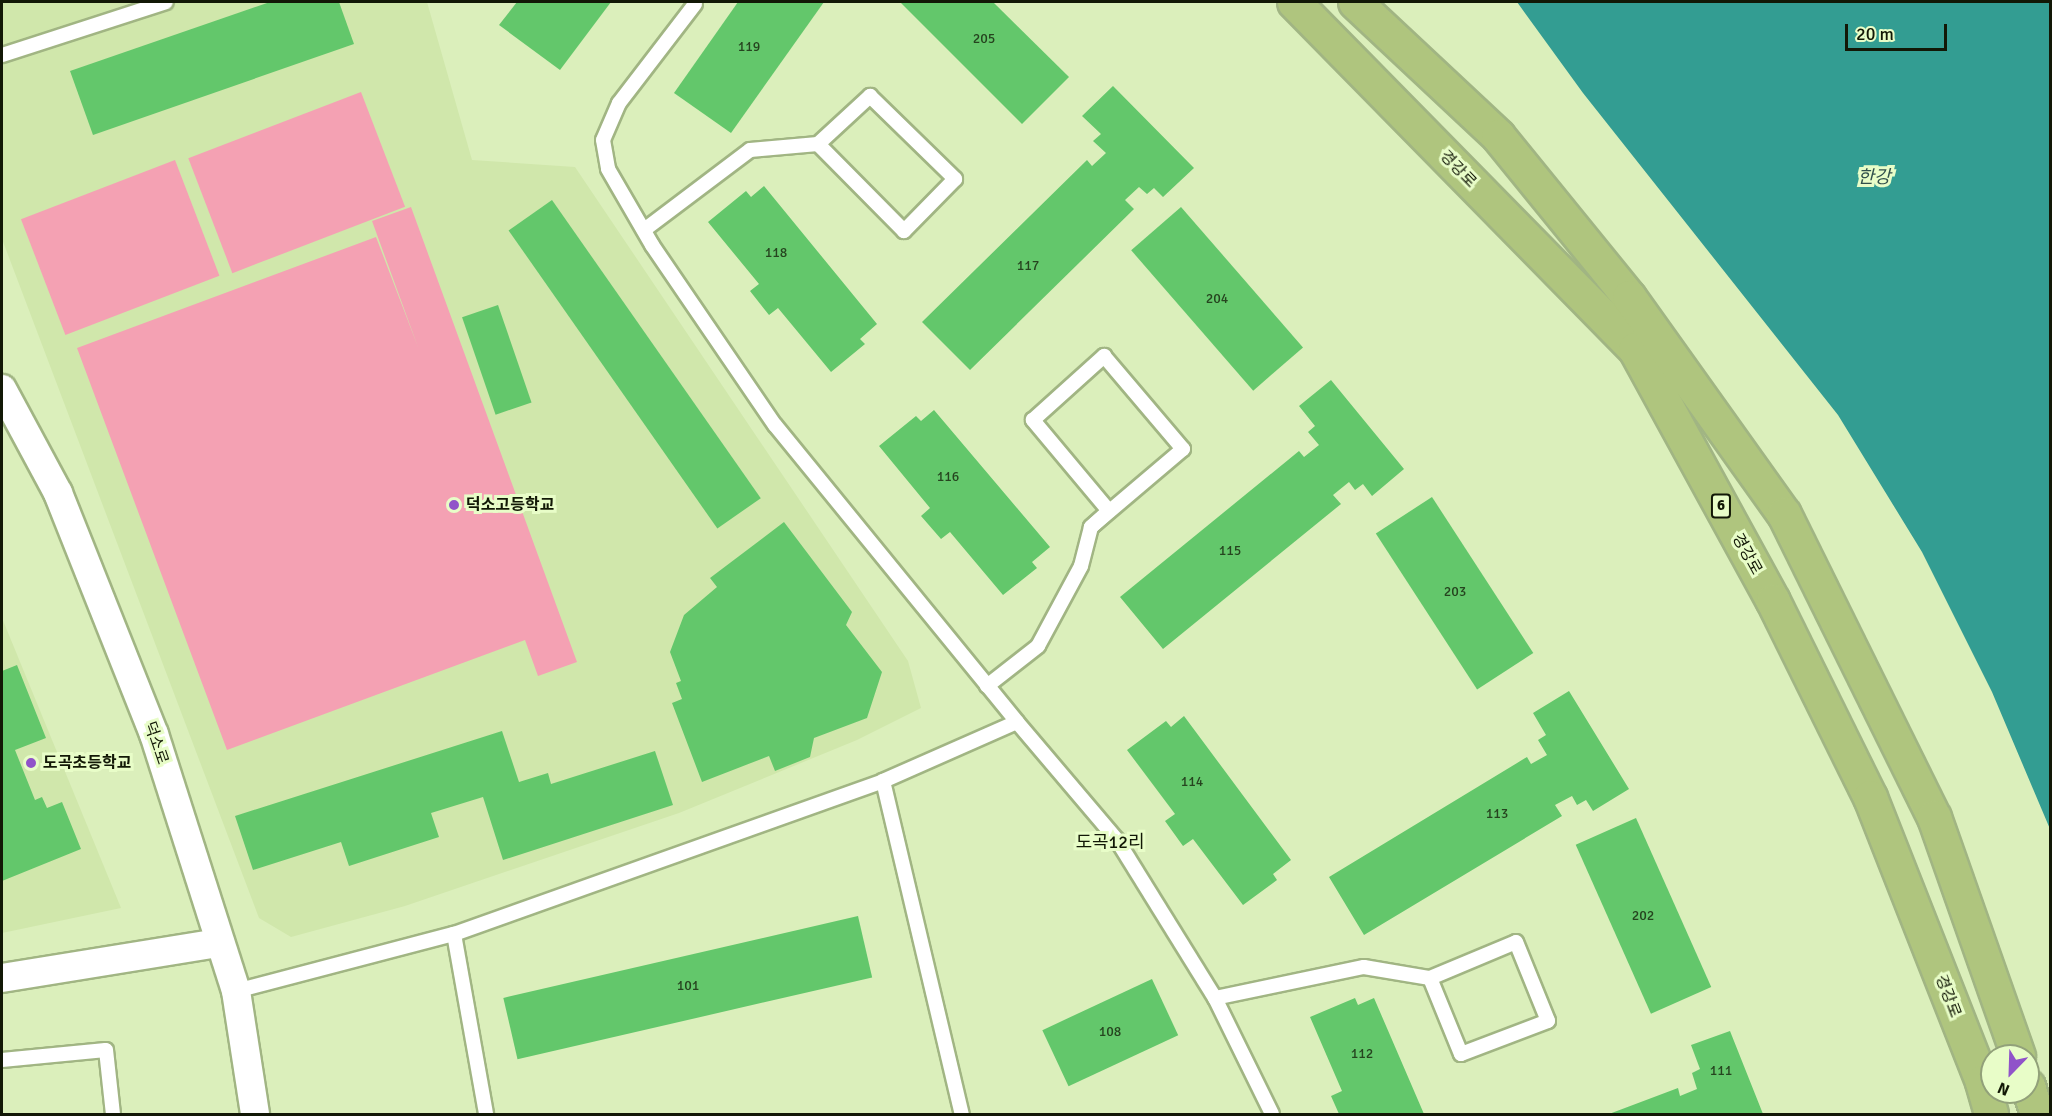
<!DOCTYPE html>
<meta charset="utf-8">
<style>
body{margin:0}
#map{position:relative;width:2052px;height:1116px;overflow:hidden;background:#dbefbb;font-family:Signika,"Noto Sans KR",sans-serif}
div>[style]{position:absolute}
.built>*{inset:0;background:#d0e7ab}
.green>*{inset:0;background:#f4a1b3;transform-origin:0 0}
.water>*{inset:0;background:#339d92}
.building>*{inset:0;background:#63c76b;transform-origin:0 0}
.roads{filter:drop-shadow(2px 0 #a1b583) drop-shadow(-2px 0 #a1b583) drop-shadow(0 2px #a1b583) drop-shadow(0 -2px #a1b583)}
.service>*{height:14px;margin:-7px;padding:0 7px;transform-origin:7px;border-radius:7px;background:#fff}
.minor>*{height:28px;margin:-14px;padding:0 14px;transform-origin:14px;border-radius:14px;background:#fff}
.primary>*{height:33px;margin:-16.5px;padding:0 16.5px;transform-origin:16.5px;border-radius:16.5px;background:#afc57e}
.dots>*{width:16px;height:16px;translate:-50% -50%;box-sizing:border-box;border:3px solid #e8fdc8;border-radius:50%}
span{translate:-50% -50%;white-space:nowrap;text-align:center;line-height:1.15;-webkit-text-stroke:6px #e8fdc8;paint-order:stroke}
.number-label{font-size:14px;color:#26441f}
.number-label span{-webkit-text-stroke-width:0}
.shield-label span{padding:2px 4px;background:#e8fdc8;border:2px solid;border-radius:4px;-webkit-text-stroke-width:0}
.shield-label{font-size:15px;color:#121806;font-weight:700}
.street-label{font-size:16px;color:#121806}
.poi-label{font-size:16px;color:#121806;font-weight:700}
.left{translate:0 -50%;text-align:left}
.water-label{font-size:18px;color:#31504c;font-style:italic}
.neighbourhood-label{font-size:18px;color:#121806}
.frame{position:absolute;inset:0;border:3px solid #121806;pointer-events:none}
.north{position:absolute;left:1980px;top:1044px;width:60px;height:60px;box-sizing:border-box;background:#e8fdc8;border:2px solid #92a17a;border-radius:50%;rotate:203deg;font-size:16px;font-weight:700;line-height:24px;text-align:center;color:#121806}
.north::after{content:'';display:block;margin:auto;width:21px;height:27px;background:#9053c9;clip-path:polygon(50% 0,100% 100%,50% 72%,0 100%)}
.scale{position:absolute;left:1845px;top:24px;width:102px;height:27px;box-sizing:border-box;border:3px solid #121806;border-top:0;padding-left:8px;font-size:18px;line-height:21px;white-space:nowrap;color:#121806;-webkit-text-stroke:4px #e8fdc8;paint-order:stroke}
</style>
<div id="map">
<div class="built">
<div style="clip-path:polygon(2px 2px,427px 2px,472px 160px,575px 167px,908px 661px,921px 708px,857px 740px,679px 813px,405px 906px,291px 937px,259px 918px,2px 239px)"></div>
<div style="clip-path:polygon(2px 618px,121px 908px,2px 933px)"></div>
</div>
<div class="green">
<div style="left:361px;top:92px;width:123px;height:185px;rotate:69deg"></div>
<div style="left:175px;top:160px;width:124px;height:165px;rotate:69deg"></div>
<div style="clip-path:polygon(411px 207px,577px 662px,538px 676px,525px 640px,227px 750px,77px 348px,376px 237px,418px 347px,372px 221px)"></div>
</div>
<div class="water">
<div style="clip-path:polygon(1517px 2px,2050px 2px,2050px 829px,1992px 692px,1922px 552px,1838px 415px,1583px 93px)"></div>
</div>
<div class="building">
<div style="clip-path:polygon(270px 2px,339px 2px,354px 44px,93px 135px,70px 71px)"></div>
<div style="clip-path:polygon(517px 2px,611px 2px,560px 70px,499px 25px)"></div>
<div style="clip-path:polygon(738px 2px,824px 2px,731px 133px,674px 93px)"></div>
<div style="clip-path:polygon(900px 2px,993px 2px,1069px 77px,1022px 124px)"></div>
<div style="clip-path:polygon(1113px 86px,1194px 168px,1163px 197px,1154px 188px,1147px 194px,1139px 187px,1125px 200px,1134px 209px,970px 370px,922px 322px,1087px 160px,1092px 166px,1106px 153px,1093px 141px,1101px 134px,1082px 116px)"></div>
<div style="clip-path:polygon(764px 186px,877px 324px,860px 339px,865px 344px,831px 372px,778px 308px,769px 315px,750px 291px,759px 284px,708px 222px,746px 191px,751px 197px)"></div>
<div style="left:552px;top:200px;width:364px;height:53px;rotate:55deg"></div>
<div style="left:1181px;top:207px;width:186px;height:66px;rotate:49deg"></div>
<div style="left:498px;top:305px;width:103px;height:38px;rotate:71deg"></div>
<div style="clip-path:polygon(1331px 380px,1404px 469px,1372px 496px,1363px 484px,1355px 490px,1349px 482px,1333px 495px,1341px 504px,1163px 649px,1120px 597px,1299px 451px,1304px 457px,1319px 445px,1308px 432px,1315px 426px,1299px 406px)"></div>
<div style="clip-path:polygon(934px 410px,1050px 547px,1032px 562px,1037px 568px,1003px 595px,950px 532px,941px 539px,921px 516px,930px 508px,879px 446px,916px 416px,921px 421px)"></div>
<div style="left:1432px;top:497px;width:186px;height:67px;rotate:57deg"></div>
<div style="clip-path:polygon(784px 522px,852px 612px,846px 625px,882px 672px,867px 718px,814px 738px,810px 757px,775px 771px,769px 756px,702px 782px,672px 703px,682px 699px,676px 683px,681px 681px,670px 652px,684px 615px,717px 587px,710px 578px)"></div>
<div style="clip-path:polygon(17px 665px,46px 738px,15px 750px,35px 800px,42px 797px,47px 808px,62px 802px,81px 849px,2px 881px,2px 671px)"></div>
<div style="clip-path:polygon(1569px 691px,1629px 789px,1593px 811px,1586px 800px,1577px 805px,1572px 796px,1555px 805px,1562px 816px,1364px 935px,1329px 877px,1527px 757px,1531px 764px,1547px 755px,1538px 740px,1546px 735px,1533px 713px)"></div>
<div style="clip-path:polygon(1184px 716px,1291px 860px,1273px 874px,1277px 880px,1243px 905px,1193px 839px,1183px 846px,1165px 821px,1175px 814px,1127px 750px,1166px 721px,1171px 727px)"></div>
<div style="clip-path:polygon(502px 731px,519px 782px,548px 773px,551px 784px,655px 751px,673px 805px,503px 860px,483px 797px,431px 813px,439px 837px,349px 866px,341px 842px,253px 870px,235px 816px)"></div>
<div style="left:1636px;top:818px;width:185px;height:66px;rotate:66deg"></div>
<div style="left:858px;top:916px;width:63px;height:364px;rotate:77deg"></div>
<div style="left:1152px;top:979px;width:62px;height:121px;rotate:65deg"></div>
<div style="clip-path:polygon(1355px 998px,1358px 1005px,1374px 998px,1424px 1114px,1339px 1114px,1331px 1096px,1342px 1091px,1310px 1017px)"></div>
<div style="clip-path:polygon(1730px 1031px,1763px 1114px,1609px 1114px,1678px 1088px,1680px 1096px,1697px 1089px,1692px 1073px,1700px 1069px,1691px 1045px)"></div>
</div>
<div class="roads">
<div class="service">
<div style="left:695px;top:4px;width:125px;rotate:127.5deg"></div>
<div style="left:619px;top:103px;width:40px;rotate:113.4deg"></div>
<div style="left:603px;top:140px;width:29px;rotate:80deg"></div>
<div style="left:608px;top:169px;width:88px;rotate:59.9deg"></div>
<div style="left:652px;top:245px;width:218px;rotate:55.7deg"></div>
<div style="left:775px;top:425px;width:383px;rotate:50.8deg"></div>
<div style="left:2px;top:55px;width:172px;rotate:-17.9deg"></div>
<div style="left:644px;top:230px;width:133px;rotate:-37deg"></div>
<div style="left:750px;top:150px;width:68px;rotate:-5deg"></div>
<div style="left:818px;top:144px;width:71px;rotate:-42.7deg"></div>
<div style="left:870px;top:96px;width:119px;rotate:44.3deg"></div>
<div style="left:955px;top:179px;width:73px;rotate:134.4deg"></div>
<div style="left:904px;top:231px;width:122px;rotate:-134.7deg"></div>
<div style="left:987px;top:686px;width:65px;rotate:-38.1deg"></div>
<div style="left:1038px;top:646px;width:91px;rotate:-61.7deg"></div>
<div style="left:1081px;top:566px;width:40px;rotate:-75.6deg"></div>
<div style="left:1091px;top:527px;width:24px;rotate:-42deg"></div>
<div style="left:1109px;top:511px;width:119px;rotate:-129.9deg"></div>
<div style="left:1033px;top:420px;width:96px;rotate:-42deg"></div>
<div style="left:1104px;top:356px;width:122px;rotate:49.7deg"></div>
<div style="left:1183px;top:449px;width:121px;rotate:139.7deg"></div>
<div style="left:883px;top:781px;width:146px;rotate:-23.8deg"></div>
<div style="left:1017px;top:722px;width:155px;rotate:49.7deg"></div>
<div style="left:1117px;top:840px;width:186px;rotate:58.2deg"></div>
<div style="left:1215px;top:998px;width:129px;rotate:63.8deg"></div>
<div style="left:454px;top:934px;width:183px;rotate:79.9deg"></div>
<div style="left:236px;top:991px;width:225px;rotate:-14.7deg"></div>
<div style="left:454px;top:934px;width:455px;rotate:-19.6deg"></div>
<div style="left:883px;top:781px;width:342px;rotate:76.7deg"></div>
<div style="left:1215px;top:998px;width:152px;rotate:-11.8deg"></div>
<div style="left:1364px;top:967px;width:67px;rotate:9.5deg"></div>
<div style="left:1430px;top:978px;width:93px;rotate:-22.7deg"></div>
<div style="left:1516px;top:942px;width:85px;rotate:67.9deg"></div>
<div style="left:1548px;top:1021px;width:93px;rotate:159.2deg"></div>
<div style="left:1461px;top:1054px;width:82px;rotate:-112.2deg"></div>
<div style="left:2px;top:1060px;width:104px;rotate:-5.5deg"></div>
<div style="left:106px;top:1050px;width:64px;rotate:83.8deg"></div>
</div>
<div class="minor">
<div style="left:2px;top:389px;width:118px;rotate:61.7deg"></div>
<div style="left:58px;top:493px;width:259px;rotate:68.3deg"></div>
<div style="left:154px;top:734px;width:270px;rotate:72.3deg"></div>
<div style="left:236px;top:991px;width:124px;rotate:81.2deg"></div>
<div style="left:2px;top:978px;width:219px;rotate:-9.2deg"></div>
</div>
<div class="primary">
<div style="left:1294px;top:2px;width:487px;rotate:45.5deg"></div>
<div style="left:1635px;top:349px;width:287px;rotate:61.3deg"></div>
<div style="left:1773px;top:601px;width:219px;rotate:63.7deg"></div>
<div style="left:1870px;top:797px;width:306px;rotate:68.5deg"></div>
<div style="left:1982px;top:1082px;width:33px;rotate:74deg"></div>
<div style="left:1355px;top:2px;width:196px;rotate:43.1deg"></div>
<div style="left:1498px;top:136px;width:208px;rotate:50.9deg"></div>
<div style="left:1629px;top:297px;width:267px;rotate:54.5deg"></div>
<div style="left:1784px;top:514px;width:338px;rotate:63.7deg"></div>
<div style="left:1934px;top:817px;width:253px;rotate:70.6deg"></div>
<div style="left:2028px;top:1086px;width:29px;rotate:72deg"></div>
</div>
</div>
<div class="dots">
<div style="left:454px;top:505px;background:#9053c9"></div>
<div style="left:31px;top:763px;background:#9053c9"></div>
</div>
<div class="number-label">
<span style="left:984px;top:39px">205</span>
<span style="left:749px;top:47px">119</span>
<span style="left:776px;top:253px">118</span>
<span style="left:1028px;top:266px">117</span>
<span style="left:1217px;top:299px">204</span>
<span style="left:948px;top:477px">116</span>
<span style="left:1230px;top:551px">115</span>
<span style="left:1455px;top:592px">203</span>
<span style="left:1192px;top:782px">114</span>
<span style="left:1497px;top:814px">113</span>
<span style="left:1643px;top:916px">202</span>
<span style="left:688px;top:986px">101</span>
<span style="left:1110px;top:1032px">108</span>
<span style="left:1362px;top:1054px">112</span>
<span style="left:1721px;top:1071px">111</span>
</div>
<div class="shield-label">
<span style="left:1721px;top:506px">6</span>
</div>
<div class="street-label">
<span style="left:1458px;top:169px;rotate:46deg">경강로</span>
<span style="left:1747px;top:554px;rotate:61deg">경강로</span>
<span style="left:156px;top:743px;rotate:71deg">덕소로</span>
<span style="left:1948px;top:996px;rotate:69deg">경강로</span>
</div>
<div class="poi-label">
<span class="left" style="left:466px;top:505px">덕소고등학교</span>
<span class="left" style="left:43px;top:763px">도곡초등학교</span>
</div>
<div class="water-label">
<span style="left:1874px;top:177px">한강</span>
</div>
<div class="neighbourhood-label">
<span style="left:1110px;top:842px">도곡12리</span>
</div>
<div class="frame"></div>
<div class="north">N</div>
<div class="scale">20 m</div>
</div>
